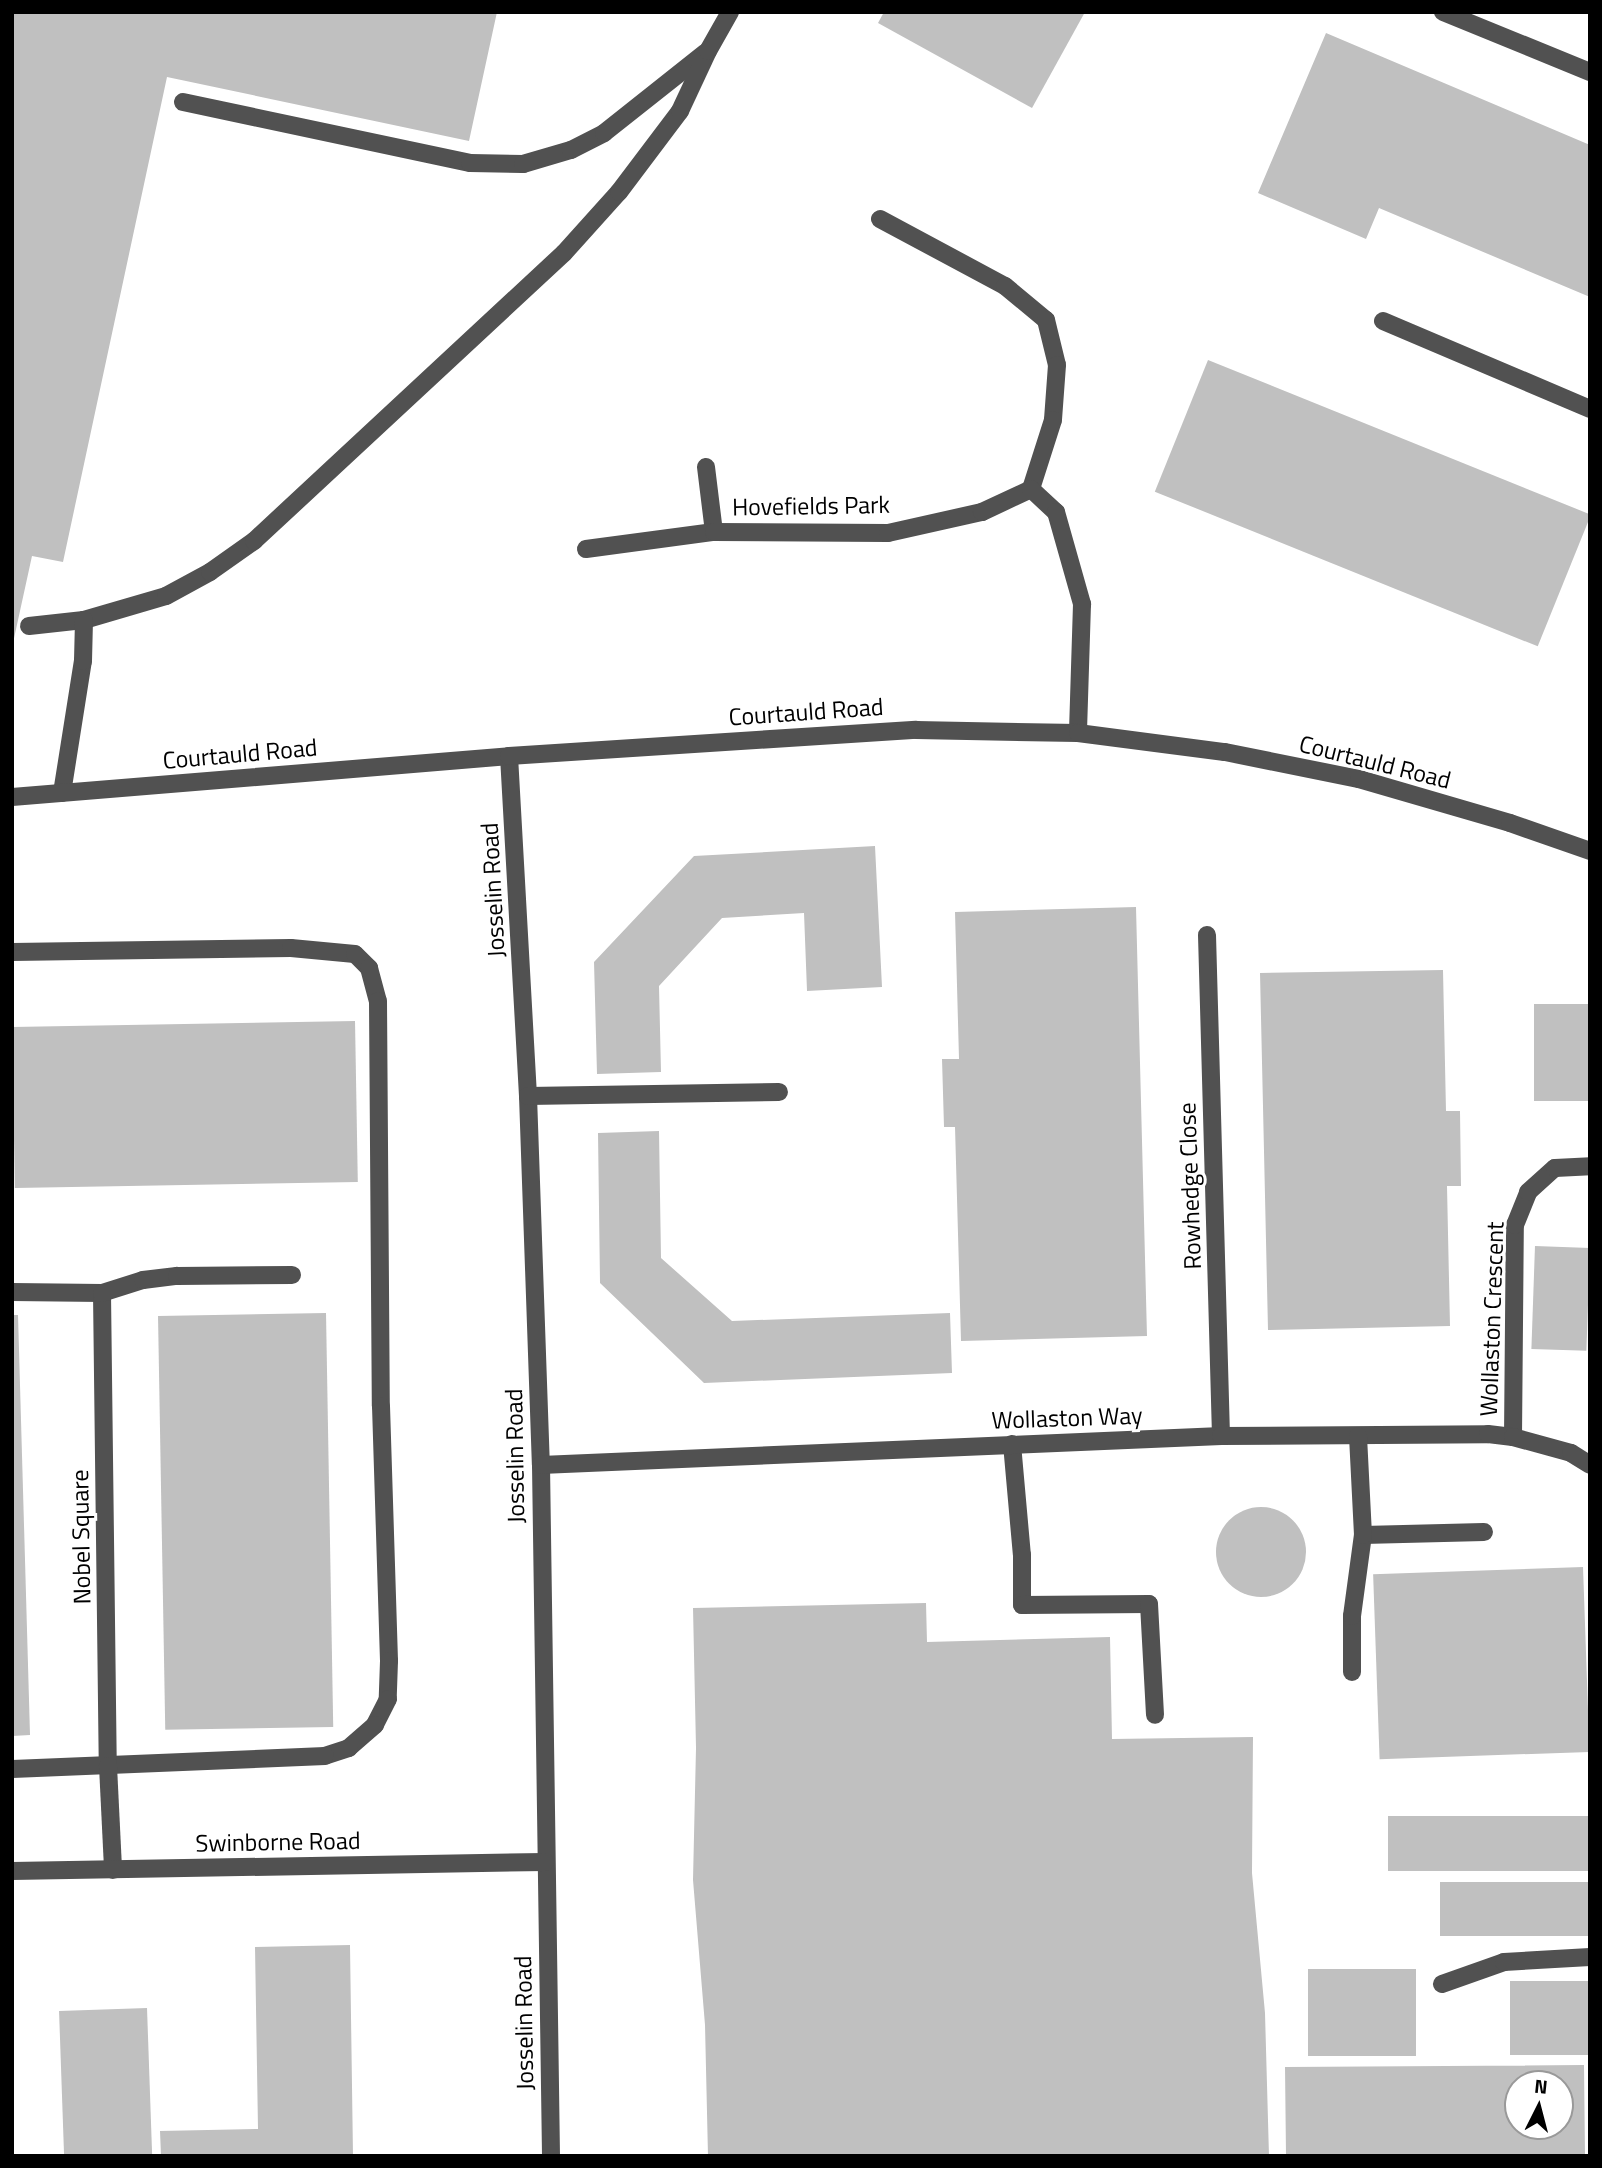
<!DOCTYPE html>
<style>
body{margin:0}
#map{position:relative;width:1602px;height:2168px;overflow:hidden;background:#fff;font-family:"Titillium Web",sans-serif}
div>[style]{position:absolute}
.building>*{inset:0;background:#c0c0c0;transform-origin:0 0}
.round{border-radius:50%}
.minor>*{height:18px;margin:-9px;padding:0 9px;transform-origin:9px;border-radius:9px;background:#515151}
span{translate:-50% -50%;white-space:nowrap;text-align:center;line-height:1.15;-webkit-text-stroke:6px #fff;paint-order:stroke}
.street-label{font-size:24px;color:#000}
.frame{position:absolute;inset:0;border:14px solid #000;pointer-events:none}
.north{position:absolute;left:1504px;top:2070px;width:70px;height:70px;box-sizing:border-box;background:#fff;border:2px solid #999;border-radius:50%;rotate:6deg;font-size:19px;font-weight:700;line-height:28px;text-align:center;color:#000}
.north::after{content:'';display:block;margin:auto;width:24px;height:32px;background:#000;clip-path:polygon(50% 0,100% 100%,50% 72%,0 100%)}
</style>
<div id="map">
<div class="building">
<div style="clip-path:polygon(12px 12px,497px 12px,469px 141px,167px 77px,63px 562px,32px 556px,13px 643px)"></div>
<div style="clip-path:polygon(884px 12px,1085px 12px,1032px 108px,878px 23px)"></div>
<div style="clip-path:polygon(1326px 33px,1590px 145px,1590px 297px,1379px 208px,1366px 239px,1258px 193px)"></div>
<div style="left:1208px;top:360px;width:413px;height:142px;rotate:22deg"></div>
<div style="clip-path:polygon(875px 846px,882px 987px,807px 991px,804px 913px,722px 918px,659px 986px,661px 1072px,597px 1074px,594px 962px,694px 856px)"></div>
<div style="clip-path:polygon(1136px 907px,1147px 1336px,961px 1341px,955px 1127px,944px 1127px,942px 1059px,959px 1059px,955px 912px)"></div>
<div style="clip-path:polygon(1443px 970px,1446px 1111px,1460px 1111px,1461px 1186px,1447px 1186px,1450px 1326px,1268px 1330px,1260px 973px)"></div>
<div style="left:1534px;top:1004px;width:56px;height:97px"></div>
<div style="left:355px;top:1021px;width:161px;height:343px;rotate:89deg"></div>
<div style="clip-path:polygon(659px 1131px,661px 1258px,732px 1321px,950px 1313px,952px 1373px,704px 1383px,600px 1283px,598px 1133px)"></div>
<div style="left:1535px;top:1246px;width:55px;height:103px;rotate:2deg"></div>
<div style="left:326px;top:1313px;width:414px;height:168px;rotate:89deg"></div>
<div style="clip-path:polygon(12px 1315px,18px 1315px,30px 1735px,12px 1736px)"></div>
<div class="round" style="left:1216px;top:1507px;width:90px;height:90px"></div>
<div style="left:1583px;top:1567px;width:185px;height:210px;rotate:88deg"></div>
<div style="clip-path:polygon(926px 1603px,927px 1642px,1110px 1637px,1112px 1739px,1253px 1737px,1252px 1873px,1265px 2013px,1269px 2156px,708px 2156px,705px 2025px,693px 1880px,696px 1748px,693px 1608px)"></div>
<div style="left:1590px;top:1816px;width:55px;height:202px;rotate:90deg"></div>
<div style="left:1590px;top:1882px;width:54px;height:150px;rotate:90deg"></div>
<div style="clip-path:polygon(350px 1945px,353px 2156px,161px 2156px,160px 2131px,258px 2129px,255px 1947px)"></div>
<div style="left:1308px;top:1969px;width:108px;height:87px"></div>
<div style="left:1510px;top:1981px;width:80px;height:74px"></div>
<div style="left:147px;top:2008px;width:148px;height:88px;rotate:88deg"></div>
<div style="clip-path:polygon(evenodd,1584px 2065px,1585px 2156px,1286px 2156px,1285px 2067px,1584px 2065px,1518px 2084px,1560px 2084px,1560px 2126px,1518px 2126px,1518px 2084px)"></div>
</div>
<div class="minor">
<div style="left:1443px;top:12px;width:159px;rotate:22.2deg"></div>
<div style="left:183px;top:102px;width:293px;rotate:12deg"></div>
<div style="left:470px;top:163px;width:53px;rotate:1.1deg"></div>
<div style="left:523px;top:164px;width:50px;rotate:-16.3deg"></div>
<div style="left:571px;top:150px;width:37px;rotate:-27deg"></div>
<div style="left:604px;top:133px;width:129px;rotate:-38.4deg"></div>
<div style="left:880px;top:219px;width:142px;rotate:28.2deg"></div>
<div style="left:1005px;top:286px;width:53px;rotate:39.7deg"></div>
<div style="left:1046px;top:320px;width:46px;rotate:76.3deg"></div>
<div style="left:1057px;top:365px;width:55px;rotate:94.2deg"></div>
<div style="left:1053px;top:420px;width:72px;rotate:107.7deg"></div>
<div style="left:1383px;top:321px;width:225px;rotate:23deg"></div>
<div style="left:706px;top:467px;width:65px;rotate:83deg"></div>
<div style="left:586px;top:549px;width:129px;rotate:-7.6deg"></div>
<div style="left:714px;top:532px;width:174px;rotate:0.3deg"></div>
<div style="left:888px;top:533px;width:96px;rotate:-12.6deg"></div>
<div style="left:982px;top:512px;width:54px;rotate:-25.1deg"></div>
<div style="left:1031px;top:489px;width:34px;rotate:43deg"></div>
<div style="left:1056px;top:512px;width:96px;rotate:74.2deg"></div>
<div style="left:1082px;top:604px;width:129px;rotate:91.8deg"></div>
<div style="left:29px;top:626px;width:55px;rotate:-6.2deg"></div>
<div style="left:84px;top:620px;width:85px;rotate:-16.3deg"></div>
<div style="left:166px;top:596px;width:50px;rotate:-28.6deg"></div>
<div style="left:210px;top:572px;width:54px;rotate:-35.2deg"></div>
<div style="left:254px;top:541px;width:423px;rotate:-42.9deg"></div>
<div style="left:564px;top:253px;width:82px;rotate:-48deg"></div>
<div style="left:619px;top:192px;width:101px;rotate:-53deg"></div>
<div style="left:680px;top:111px;width:66px;rotate:-65deg"></div>
<div style="left:708px;top:51px;width:45px;rotate:-60.6deg"></div>
<div style="left:509px;top:756px;width:341px;rotate:86.8deg"></div>
<div style="left:528px;top:1096px;width:369px;rotate:88deg"></div>
<div style="left:541px;top:1465px;width:691px;rotate:89.17deg"></div>
<div style="left:62px;top:793px;width:134px;rotate:-81deg"></div>
<div style="left:83px;top:661px;width:41px;rotate:-88.6deg"></div>
<div style="left:12px;top:797px;width:499px;rotate:-4.7deg"></div>
<div style="left:509px;top:756px;width:408px;rotate:-3.7deg"></div>
<div style="left:916px;top:730px;width:162px;rotate:1.1deg"></div>
<div style="left:1078px;top:733px;width:148px;rotate:7.4deg"></div>
<div style="left:1225px;top:752px;width:137px;rotate:11.4deg"></div>
<div style="left:1359px;top:779px;width:157px;rotate:16.2deg"></div>
<div style="left:1510px;top:823px;width:85px;rotate:19.3deg"></div>
<div style="left:1207px;top:935px;width:501px;rotate:88.4deg"></div>
<div style="left:12px;top:952px;width:279px;rotate:-0.8deg"></div>
<div style="left:291px;top:948px;width:64px;rotate:5.4deg"></div>
<div style="left:355px;top:954px;width:20px;rotate:45deg"></div>
<div style="left:369px;top:968px;width:34px;rotate:75deg"></div>
<div style="left:378px;top:1001px;width:405px;rotate:89.6deg"></div>
<div style="left:381px;top:1406px;width:255px;rotate:88.2deg"></div>
<div style="left:389px;top:1661px;width:38px;rotate:92deg"></div>
<div style="left:388px;top:1699px;width:29px;rotate:117deg"></div>
<div style="left:375px;top:1725px;width:35px;rotate:139deg"></div>
<div style="left:349px;top:1748px;width:25px;rotate:162deg"></div>
<div style="left:325px;top:1756px;width:313px;rotate:177.6deg"></div>
<div style="left:528px;top:1096px;width:251px;rotate:-0.9deg"></div>
<div style="left:12px;top:1292px;width:90px;rotate:0.6deg"></div>
<div style="left:102px;top:1293px;width:473px;rotate:89.3deg"></div>
<div style="left:108px;top:1766px;width:104px;rotate:87.2deg"></div>
<div style="left:102px;top:1293px;width:43px;rotate:-17.6deg"></div>
<div style="left:143px;top:1280px;width:34px;rotate:-7deg"></div>
<div style="left:177px;top:1276px;width:115px;rotate:-0.5deg"></div>
<div style="left:1513px;top:1437px;width:212px;rotate:-89.5deg"></div>
<div style="left:1515px;top:1225px;width:35px;rotate:-68deg"></div>
<div style="left:1528px;top:1192px;width:36px;rotate:-42deg"></div>
<div style="left:1555px;top:1168px;width:35px;rotate:-3deg"></div>
<div style="left:1012px;top:1444px;width:111px;rotate:84.9deg"></div>
<div style="left:1022px;top:1555px;width:50px;rotate:90deg"></div>
<div style="left:1022px;top:1605px;width:127px;rotate:-0.5deg"></div>
<div style="left:1149px;top:1604px;width:111px;rotate:86.9deg"></div>
<div style="left:541px;top:1465px;width:681px;rotate:-2.44deg"></div>
<div style="left:1221px;top:1436px;width:267px;rotate:-0.4deg"></div>
<div style="left:1488px;top:1434px;width:25px;rotate:7deg"></div>
<div style="left:1513px;top:1437px;width:60px;rotate:15.4deg"></div>
<div style="left:1571px;top:1453px;width:22px;rotate:32deg"></div>
<div style="left:1363px;top:1535px;width:121px;rotate:-1.4deg"></div>
<div style="left:1352px;top:1672px;width:56px;rotate:-90deg"></div>
<div style="left:1352px;top:1616px;width:82px;rotate:-82.3deg"></div>
<div style="left:1363px;top:1535px;width:99px;rotate:-92.9deg"></div>
<div style="left:12px;top:1871px;width:533px;rotate:-0.97deg"></div>
<div style="left:1442px;top:1984px;width:66px;rotate:-19.5deg"></div>
<div style="left:1504px;top:1962px;width:86px;rotate:-3.3deg"></div>
</div>
<div class="street-label">
<span style="left:811px;top:506px;rotate:-1deg">Hovefields Park</span>
<span style="left:806px;top:712px;rotate:-4deg">Courtauld Road</span>
<span style="left:240px;top:754px;rotate:-5deg">Courtauld Road</span>
<span style="left:1375px;top:762px;rotate:14deg">Courtauld Road</span>
<span style="left:493px;top:890px;rotate:-93deg">Josselin Road</span>
<span style="left:1190px;top:1186px;rotate:-92deg">Rowhedge Close</span>
<span style="left:1492px;top:1319px;rotate:-88deg">Wollaston Crescent</span>
<span style="left:1067px;top:1418px;rotate:-2deg">Wollaston Way</span>
<span style="left:515px;top:1456px;rotate:-91deg">Josselin Road</span>
<span style="left:81px;top:1537px;rotate:-91deg">Nobel Square</span>
<span style="left:278px;top:1842px;rotate:-1deg">Swinborne Road</span>
<span style="left:524px;top:2023px;rotate:-91deg">Josselin Road</span>
</div>
<div class="frame"></div>
<div class="north">N</div>
</div>
